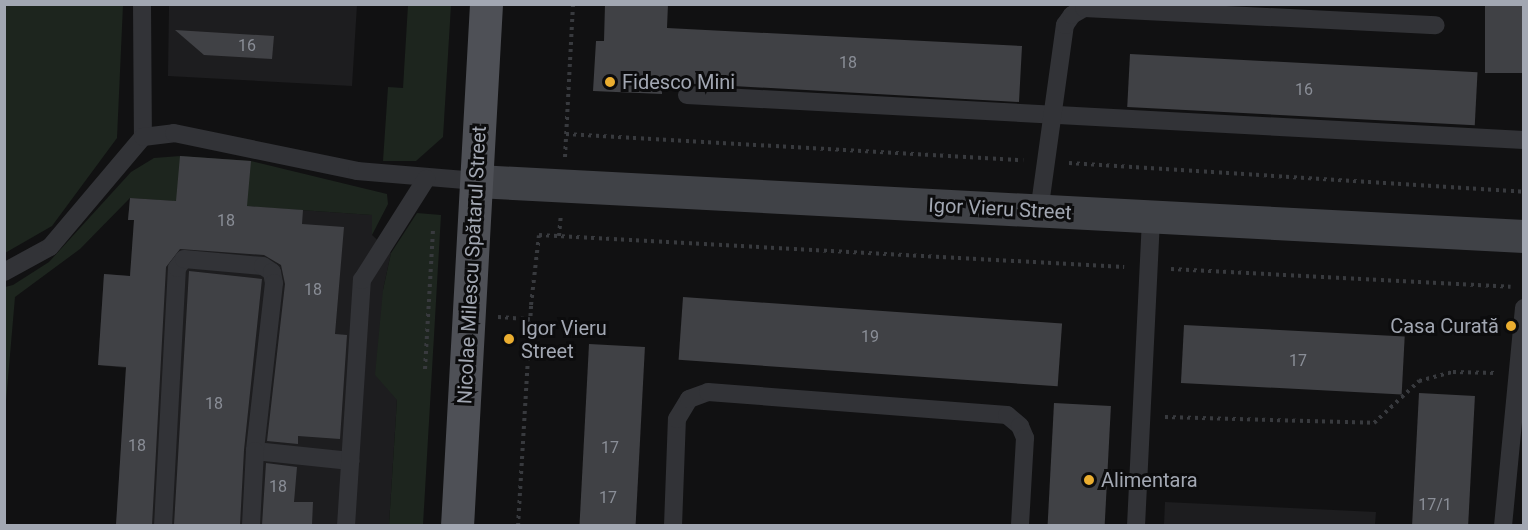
<!DOCTYPE html>
<meta charset="utf-8">
<style>
body{margin:0}
#map{position:relative;width:1528px;height:530px;overflow:hidden;background:#111112;font-family:Roboto,sans-serif}
div>[style]{position:absolute}
.built>*{inset:0;background:#1d1d1f}
.green>*{inset:0;background:#1d251e}
.building>*{inset:0;background:#404145;transform-origin:0 0}
.path>*{height:4px;margin-top:-2px;transform-origin:0;background:repeating-linear-gradient(90deg,#383a3e 0 3px,transparent 0 7.5px)}
.lane>*{height:18px;margin:-9px;padding:0 9px;transform-origin:9px;border-radius:9px;background:#323337}
.secondary>*{height:33px;margin:-16.5px;padding:0 16.5px;transform-origin:16.5px;border-radius:16.5px;background:#404247}
.primary>*{height:33px;margin:-16.5px;padding:0 16.5px;transform-origin:16.5px;border-radius:16.5px;background:#4e5056}
.dots>*{width:16px;height:16px;translate:-50% -50%;box-sizing:border-box;border:3px solid #0c0c0d;border-radius:50%}
span{translate:-50% -50%;white-space:nowrap;text-align:center;line-height:1.15;-webkit-text-stroke:6px #0c0c0d;paint-order:stroke}
.number-label{font-size:16px;color:#8a8e97}
.number-label span{-webkit-text-stroke-width:0}
.poi-label{font-size:20px;color:#a2a7b2}
.left{translate:0 -50%;text-align:left}
.right{translate:-100% -50%;text-align:right}
.street-label{font-size:20px;color:#a2a7b2}
.frame{position:absolute;inset:0;border:6px solid #a2a7b2;pointer-events:none}
</style>
<div id="map">
<div class="built">
<div style="clip-path:polygon(169px 5px,357px 5px,352px 86px,168px 76px)"></div>
<div style="clip-path:polygon(130px 198px,373px 215px,372px 235px,391px 253px,383px 290px,397px 400px,389px 525px,116px 525px,126px 368px,98px 365px,104px 274px,130px 276px,134px 220px,128px 220px)"></div>
<div style="clip-path:polygon(1165px 502px,1376px 512px,1375px 525px,1164px 525px)"></div>
</div>
<div class="green">
<div style="clip-path:polygon(5px 4px,123px 5px,117px 138px,52px 226px,5px 253px)"></div>
<div style="clip-path:polygon(408px 5px,451px 5px,443px 137px,416px 161px,383px 161px,388px 87px,403px 88px)"></div>
<div style="clip-path:polygon(180px 156px,251px 161px,387px 194px,388px 204px,372px 235px,372px 215px,130px 198px,80px 249px,15px 297px,5px 413px,5px 287px,13px 285px,49px 262px,131px 172px,154px 158px)"></div>
<div style="clip-path:polygon(417px 213px,441px 215px,423px 525px,389px 525px,397px 400px,375px 375px,383px 290px,391px 253px)"></div>
</div>
<div class="building">
<div style="clip-path:polygon(605px 4px,668px 4px,667px 28px,1022px 46px,1019px 102px,662px 82px,662px 94px,593px 91px,596px 41px,604px 41px)"></div>
<div style="left:1485px;top:4px;width:39px;height:69px"></div>
<div style="clip-path:polygon(175px 30px,274px 36px,272px 59px,204px 55px)"></div>
<div style="left:1130px;top:54px;width:348px;height:53px;rotate:3deg"></div>
<div style="clip-path:polygon(180px 156px,251px 161px,247px 206px,303px 210px,302px 224px,344px 227px,335px 334px,347px 335px,340px 439px,298px 436px,298px 444px,267px 441px,285px 284px,281px 265px,264px 255px,180px 249px,166px 267px,152px 525px,116px 525px,126px 367px,98px 365px,104px 274px,130px 276px,134px 220px,128px 220px,130px 198px,176px 201px)"></div>
<div style="clip-path:polygon(189px 271px,262px 279px,244px 450px,240px 525px,174px 525px)"></div>
<div style="left:683px;top:297px;width:380px;height:63px;rotate:4deg"></div>
<div style="left:1184px;top:325px;width:221px;height:58px;rotate:3deg"></div>
<div style="left:589px;top:344px;width:56px;height:181px;rotate:3deg"></div>
<div style="left:1419px;top:393px;width:56px;height:132px;rotate:3deg"></div>
<div style="left:1054px;top:403px;width:57px;height:122px;rotate:3deg"></div>
<div style="clip-path:polygon(266px 463px,297px 467px,294px 502px,313px 502px,312px 525px,262px 525px)"></div>
</div>
<div class="path">
<div style="left:566px;top:134px;width:458px;rotate:3.3deg"></div>
<div style="left:565px;top:157px;width:153px;rotate:-87deg"></div>
<div style="left:1069px;top:163px;width:456px;rotate:3.6deg"></div>
<div style="left:559px;top:236px;width:21px;rotate:-85deg"></div>
<div style="left:1171px;top:269px;width:340px;rotate:3deg"></div>
<div style="left:498px;top:317px;width:32px;rotate:4deg"></div>
<div style="left:425px;top:369px;width:140px;rotate:-86.7deg"></div>
<div style="left:1165px;top:417px;width:209px;rotate:1.6deg"></div>
<div style="left:1374px;top:423px;width:62px;rotate:-43deg"></div>
<div style="left:1419px;top:381px;width:35px;rotate:-15deg"></div>
<div style="left:1453px;top:372px;width:43px;rotate:1.3deg"></div>
<div style="left:518px;top:526px;width:221px;rotate:-86.6deg"></div>
<div style="left:531px;top:305px;width:70px;rotate:-83.5deg"></div>
<div style="left:539px;top:235px;width:586px;rotate:3.13deg"></div>
</div>
<div class="lane">
<div style="left:142px;top:4px;width:133px;rotate:89.6deg"></div>
<div style="left:687px;top:95px;width:838px;rotate:3.08deg"></div>
<div style="left:1039px;top:212px;width:189px;rotate:-82.1deg"></div>
<div style="left:1065px;top:25px;width:12px;rotate:-55deg"></div>
<div style="left:1072px;top:15px;width:14px;rotate:-30deg"></div>
<div style="left:1084px;top:8px;width:352px;rotate:2.8deg"></div>
<div style="left:4px;top:272px;width:52px;rotate:-28.5deg"></div>
<div style="left:50px;top:247px;width:144px;rotate:-49.8deg"></div>
<div style="left:143px;top:137px;width:31px;rotate:-7deg"></div>
<div style="left:174px;top:133px;width:187px;rotate:11.7deg"></div>
<div style="left:357px;top:171px;width:120px;rotate:4.8deg"></div>
<div style="left:255px;top:451px;width:96px;rotate:6deg"></div>
<div style="left:163px;top:526px;width:258px;rotate:-86.9deg"></div>
<div style="left:177px;top:268px;width:11px;rotate:-52deg"></div>
<div style="left:184px;top:259px;width:79px;rotate:5.1deg"></div>
<div style="left:263px;top:266px;width:11px;rotate:34deg"></div>
<div style="left:272px;top:272px;width:11px;rotate:80deg"></div>
<div style="left:274px;top:283px;width:169px;rotate:96.5deg"></div>
<div style="left:255px;top:451px;width:75px;rotate:93.1deg"></div>
<div style="left:346px;top:526px;width:247px;rotate:-86.3deg"></div>
<div style="left:362px;top:280px;width:120px;rotate:-57.6deg"></div>
<div style="left:673px;top:526px;width:107px;rotate:-87.9deg"></div>
<div style="left:677px;top:419px;width:23px;rotate:-59deg"></div>
<div style="left:689px;top:399px;width:20px;rotate:-20deg"></div>
<div style="left:708px;top:392px;width:300px;rotate:4.4deg"></div>
<div style="left:1007px;top:415px;width:17px;rotate:40deg"></div>
<div style="left:1020px;top:426px;width:13px;rotate:67deg"></div>
<div style="left:1025px;top:438px;width:88px;rotate:93.3deg"></div>
<div style="left:1136px;top:526px;width:311px;rotate:-87.2deg"></div>
<div style="left:1503px;top:526px;width:219px;rotate:-84.5deg"></div>
</div>
<div class="secondary">
<div style="left:477px;top:181px;width:1048px;rotate:3.01deg"></div>
</div>
<div class="primary">
<div style="left:457px;top:526px;width:523px;rotate:-86.82deg"></div>
</div>
<div class="dots">
<div style="left:610px;top:82px;background:#ebae30"></div>
<div style="left:1511px;top:326px;background:#ebae30"></div>
<div style="left:509px;top:339px;background:#ebae30"></div>
<div style="left:1089px;top:480px;background:#ebae30"></div>
</div>
<div class="number-label">
<span style="left:247px;top:46px">16</span>
<span style="left:848px;top:63px">18</span>
<span style="left:1304px;top:90px">16</span>
<span style="left:226px;top:221px">18</span>
<span style="left:313px;top:290px">18</span>
<span style="left:870px;top:337px">19</span>
<span style="left:1298px;top:361px">17</span>
<span style="left:214px;top:404px">18</span>
<span style="left:137px;top:446px">18</span>
<span style="left:610px;top:448px">17</span>
<span style="left:278px;top:487px">18</span>
<span style="left:608px;top:498px">17</span>
<span style="left:1435px;top:505px">17/1</span>
</div>
<div class="poi-label">
<span class="left" style="left:622px;top:82px">Fidesco Mini</span>
<span class="right" style="left:1499px;top:326px">Casa Curată</span>
<span class="left" style="left:521px;top:340px">Igor Vieru<br>Street</span>
<span class="left" style="left:1101px;top:480px">Alimentara</span>
</div>
<div class="street-label">
<span style="left:1000px;top:209px;rotate:3deg">Igor Vieru Street</span>
<span style="left:472px;top:265px;rotate:-87deg">Nicolae Milescu Spătarul Street</span>
</div>
<div class="frame"></div>
</div>
